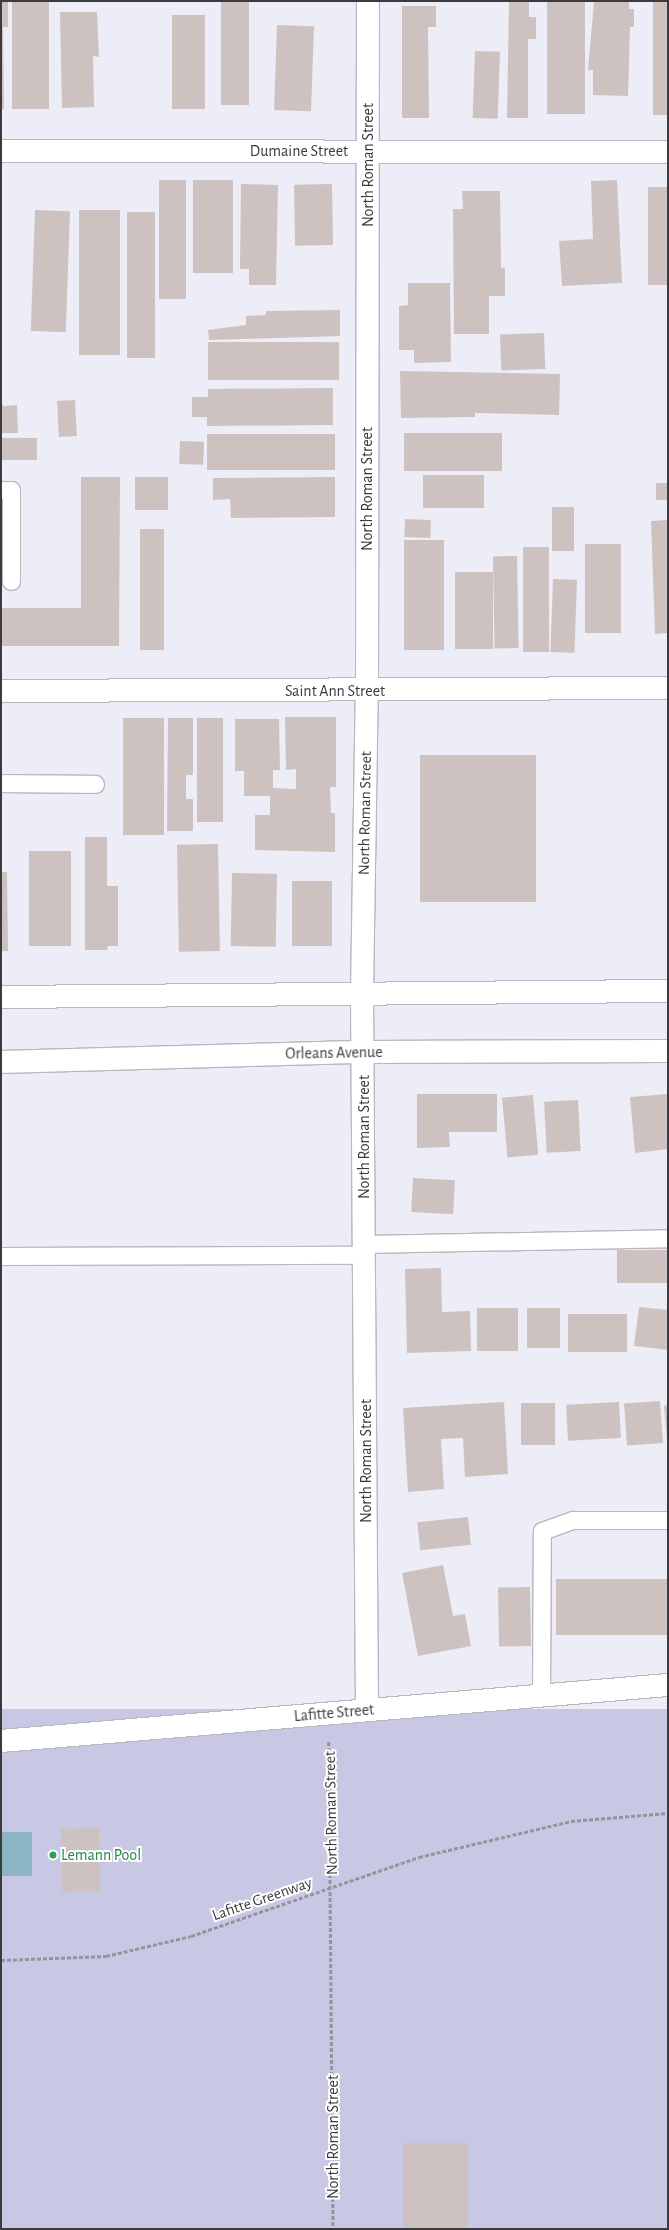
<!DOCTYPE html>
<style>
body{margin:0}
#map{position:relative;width:669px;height:2230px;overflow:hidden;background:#ededf7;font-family:"Alegreya Sans",sans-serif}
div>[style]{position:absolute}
.green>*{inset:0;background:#c8c8e4;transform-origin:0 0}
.water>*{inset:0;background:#8db6c5;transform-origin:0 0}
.building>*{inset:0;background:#cdc2c0;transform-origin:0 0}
.path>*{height:2.5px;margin-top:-1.25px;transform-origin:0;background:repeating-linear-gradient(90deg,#94949b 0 4px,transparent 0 6px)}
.roads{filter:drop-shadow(1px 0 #b7b7c0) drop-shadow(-1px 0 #b7b7c0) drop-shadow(0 1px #b7b7c0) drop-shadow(0 -1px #b7b7c0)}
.lane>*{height:17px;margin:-8.5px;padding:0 8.5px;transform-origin:8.5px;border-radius:8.5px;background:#fff}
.street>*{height:22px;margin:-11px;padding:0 11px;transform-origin:11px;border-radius:11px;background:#fff}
.secondary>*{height:22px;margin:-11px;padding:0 11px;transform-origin:11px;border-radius:11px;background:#fff}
.dots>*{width:11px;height:11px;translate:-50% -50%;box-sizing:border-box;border:2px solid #fff;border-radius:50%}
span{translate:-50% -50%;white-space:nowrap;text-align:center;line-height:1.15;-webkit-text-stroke:4px #fff;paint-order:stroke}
.street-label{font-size:16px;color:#3b3b3f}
.leisure-label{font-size:16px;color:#27864d}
.left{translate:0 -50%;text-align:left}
.frame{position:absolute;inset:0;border:2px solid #3b3b3f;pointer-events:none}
</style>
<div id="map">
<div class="green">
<div style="left:668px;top:1709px;width:520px;height:669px;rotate:90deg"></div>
</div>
<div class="water">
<div style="left:1px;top:1832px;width:31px;height:44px"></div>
</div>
<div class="building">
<div style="clip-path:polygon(1px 1px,8px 1px,8px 27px,3px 27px,4px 109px,1px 109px)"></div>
<div style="left:12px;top:1px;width:37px;height:108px"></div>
<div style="left:221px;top:1px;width:28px;height:104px"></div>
<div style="clip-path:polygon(509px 1px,529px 1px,529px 17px,536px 17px,536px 39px,528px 39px,528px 118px,507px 118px)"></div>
<div style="left:547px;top:1px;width:38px;height:113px"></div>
<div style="clip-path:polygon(594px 1px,629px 1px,629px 9px,634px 9px,634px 27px,630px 27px,628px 96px,593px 95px,593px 70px,588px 70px)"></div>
<div style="left:653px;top:1px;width:15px;height:114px"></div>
<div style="clip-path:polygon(402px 6px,436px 6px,436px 27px,428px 27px,429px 118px,402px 118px)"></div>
<div style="clip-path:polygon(60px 12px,97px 12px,99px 57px,93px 56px,94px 107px,62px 108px)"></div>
<div style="left:172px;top:15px;width:33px;height:94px"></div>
<div style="left:277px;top:25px;width:37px;height:85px;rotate:2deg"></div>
<div style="left:475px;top:51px;width:25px;height:67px;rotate:2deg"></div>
<div style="left:159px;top:180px;width:27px;height:119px"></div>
<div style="left:193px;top:180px;width:40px;height:93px"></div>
<div style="clip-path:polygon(617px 180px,622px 283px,562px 286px,559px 241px,593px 239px,591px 181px)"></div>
<div style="clip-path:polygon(241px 184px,278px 185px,276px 285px,249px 285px,249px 269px,240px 269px)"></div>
<div style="left:332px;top:184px;width:61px;height:38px;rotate:89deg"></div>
<div style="left:648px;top:187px;width:20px;height:98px"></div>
<div style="clip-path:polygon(462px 191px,500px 191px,501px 268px,505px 268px,505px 296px,489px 296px,489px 334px,454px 334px,453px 209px,463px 209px)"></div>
<div style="left:35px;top:210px;width:35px;height:121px;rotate:2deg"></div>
<div style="left:79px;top:210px;width:41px;height:145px"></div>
<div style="left:127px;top:212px;width:28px;height:146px"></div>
<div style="clip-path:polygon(408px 283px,450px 283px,451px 362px,414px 363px,414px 350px,399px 350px,399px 306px,408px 305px)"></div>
<div style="clip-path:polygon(340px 310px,340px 336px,209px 340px,208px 330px,246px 325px,246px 316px,266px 315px,266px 311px)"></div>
<div style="left:544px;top:333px;width:36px;height:44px;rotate:88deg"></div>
<div style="left:339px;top:342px;width:38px;height:131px;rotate:90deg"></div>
<div style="clip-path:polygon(400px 371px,560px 374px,559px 415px,475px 413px,475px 417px,401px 418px)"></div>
<div style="clip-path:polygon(333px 388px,333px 425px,207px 426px,207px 417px,192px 417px,192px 397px,208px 397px,208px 389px)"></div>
<div style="clip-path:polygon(1px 400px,3px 406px,17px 405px,18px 433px,1px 433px)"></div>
<div style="left:75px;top:400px;width:36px;height:18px;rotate:87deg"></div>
<div style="left:502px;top:433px;width:38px;height:98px;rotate:90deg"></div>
<div style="left:335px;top:434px;width:36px;height:128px;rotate:90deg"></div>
<div style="left:1px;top:438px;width:36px;height:22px"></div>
<div style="left:180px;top:441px;width:24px;height:23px;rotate:2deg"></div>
<div style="left:423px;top:475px;width:61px;height:33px"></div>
<div style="clip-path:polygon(81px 477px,120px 477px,119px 646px,1px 646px,1px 608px,81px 608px)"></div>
<div style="left:135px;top:477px;width:33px;height:33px"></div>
<div style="clip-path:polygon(335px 477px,335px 517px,231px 518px,230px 499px,213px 500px,213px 478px)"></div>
<div style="left:656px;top:483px;width:12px;height:17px"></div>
<div style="left:574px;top:507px;width:44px;height:22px;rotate:90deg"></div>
<div style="left:405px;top:519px;width:26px;height:18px;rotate:2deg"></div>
<div style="clip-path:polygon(668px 520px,668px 633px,655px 634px,651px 521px)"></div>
<div style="left:140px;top:529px;width:24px;height:121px"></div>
<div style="left:404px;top:540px;width:40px;height:110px"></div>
<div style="left:585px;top:544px;width:36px;height:89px"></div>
<div style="left:523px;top:547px;width:26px;height:105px"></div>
<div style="left:517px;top:556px;width:92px;height:24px;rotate:89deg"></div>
<div style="left:455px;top:572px;width:38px;height:77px"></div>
<div style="left:553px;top:579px;width:24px;height:73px;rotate:2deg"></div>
<div style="clip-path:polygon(285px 717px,336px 717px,336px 787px,330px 787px,331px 813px,335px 813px,335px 852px,255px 850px,255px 815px,270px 815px,270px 796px,244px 796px,244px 771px,235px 771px,235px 719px,279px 719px,280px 770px,273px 770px,273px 788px,296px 789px,296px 769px,286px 770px)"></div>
<div style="left:164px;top:718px;width:117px;height:41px;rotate:90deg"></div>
<div style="clip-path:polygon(168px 718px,193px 718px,193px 775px,186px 775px,186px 799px,193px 799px,193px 831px,167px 831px)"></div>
<div style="left:197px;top:718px;width:26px;height:104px"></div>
<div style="left:420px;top:755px;width:116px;height:147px"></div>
<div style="clip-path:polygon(85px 837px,107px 837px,107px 886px,118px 886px,118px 946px,108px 946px,107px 950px,85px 950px)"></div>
<div style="left:218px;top:844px;width:107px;height:41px;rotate:89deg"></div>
<div style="left:71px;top:851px;width:95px;height:42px;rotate:90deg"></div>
<div style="clip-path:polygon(1px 872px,7px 872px,8px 951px,1px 951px)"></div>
<div style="left:232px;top:873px;width:45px;height:73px;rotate:1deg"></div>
<div style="left:332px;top:881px;width:65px;height:40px;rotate:90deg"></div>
<div style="clip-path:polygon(417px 1094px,497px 1094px,497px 1132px,449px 1132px,450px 1147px,417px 1148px)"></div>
<div style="clip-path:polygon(668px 1094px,668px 1149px,635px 1153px,630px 1097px)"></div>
<div style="left:533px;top:1095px;width:60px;height:31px;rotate:85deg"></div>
<div style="left:578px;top:1100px;width:51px;height:34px;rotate:87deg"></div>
<div style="left:413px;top:1178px;width:42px;height:34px;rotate:3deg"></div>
<div style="left:617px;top:1250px;width:51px;height:33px"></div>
<div style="clip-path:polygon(441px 1268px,442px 1312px,470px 1311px,471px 1351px,407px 1353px,405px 1269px)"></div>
<div style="clip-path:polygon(639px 1307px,668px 1310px,668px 1350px,634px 1346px)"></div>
<div style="left:477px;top:1308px;width:41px;height:43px"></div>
<div style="left:527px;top:1308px;width:33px;height:40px"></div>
<div style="left:568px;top:1314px;width:59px;height:38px"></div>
<div style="left:660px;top:1401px;width:42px;height:36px;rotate:86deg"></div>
<div style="clip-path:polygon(504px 1402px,508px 1474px,465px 1477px,463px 1438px,441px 1439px,444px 1489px,408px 1492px,403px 1408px)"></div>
<div style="left:619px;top:1402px;width:36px;height:53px;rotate:87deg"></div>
<div style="left:521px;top:1403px;width:34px;height:42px"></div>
<div style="clip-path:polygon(668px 1405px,668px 1440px,667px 1440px,664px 1406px)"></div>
<div style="left:468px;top:1517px;width:28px;height:51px;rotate:84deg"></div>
<div style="clip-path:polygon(443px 1565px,453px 1616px,465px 1614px,471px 1646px,418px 1656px,402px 1573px)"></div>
<div style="left:668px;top:1579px;width:56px;height:112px;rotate:90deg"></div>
<div style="left:530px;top:1587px;width:59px;height:32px;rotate:89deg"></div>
<div style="left:99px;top:1828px;width:63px;height:38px;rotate:89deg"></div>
<div style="left:468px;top:2143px;width:86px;height:65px;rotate:90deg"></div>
</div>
<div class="path">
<div style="left:329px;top:1742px;width:487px;rotate:89.5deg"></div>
<div style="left:1px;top:1960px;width:105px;rotate:-2.2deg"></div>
<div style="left:106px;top:1956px;width:87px;rotate:-13.2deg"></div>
<div style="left:191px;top:1936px;width:241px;rotate:-19.1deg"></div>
<div style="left:419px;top:1857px;width:156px;rotate:-13.3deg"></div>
<div style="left:571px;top:1821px;width:97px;rotate:-4.7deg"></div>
</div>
<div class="roads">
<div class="lane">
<div style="left:1px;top:490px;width:10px"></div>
<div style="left:11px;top:490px;width:91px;rotate:90deg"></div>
<div style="left:1px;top:783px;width:94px;rotate:0.6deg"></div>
<div style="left:365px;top:1244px;width:303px;rotate:-1.1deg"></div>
<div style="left:1px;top:1256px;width:363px;rotate:-0.2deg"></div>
<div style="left:541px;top:1696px;width:165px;rotate:-89.7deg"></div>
<div style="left:542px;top:1531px;width:33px;rotate:-20deg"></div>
<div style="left:573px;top:1520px;width:95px"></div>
</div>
<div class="street">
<div style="left:1px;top:151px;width:667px;rotate:0.09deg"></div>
<div style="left:1px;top:691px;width:667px;rotate:-0.26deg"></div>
<div style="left:367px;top:1710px;width:715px;rotate:-90.4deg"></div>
<div style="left:362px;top:995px;width:304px;rotate:-89.1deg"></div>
<div style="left:367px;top:691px;width:690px;rotate:-89.92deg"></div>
<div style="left:1px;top:1741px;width:669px;rotate:-4.8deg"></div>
</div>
<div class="secondary">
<div style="left:1px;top:997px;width:667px;rotate:-0.52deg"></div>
<div style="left:1px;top:1062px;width:363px;rotate:-1.6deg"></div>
<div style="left:364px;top:1052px;width:304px;rotate:-0.2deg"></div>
</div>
</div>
<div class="dots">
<div style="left:53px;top:1855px;background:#2e9e5b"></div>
</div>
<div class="street-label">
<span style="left:299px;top:151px">Dumaine Street</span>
<span style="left:368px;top:165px;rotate:-90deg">North Roman Street</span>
<span style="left:367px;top:489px;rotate:-90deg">North Roman Street</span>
<span style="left:335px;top:691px">Saint Ann Street</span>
<span style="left:365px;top:813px;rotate:-89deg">North Roman Street</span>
<span style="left:334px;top:1053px;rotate:-1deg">Orleans Avenue</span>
<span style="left:364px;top:1137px;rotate:-90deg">North Roman Street</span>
<span style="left:366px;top:1461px;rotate:-90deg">North Roman Street</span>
<span style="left:334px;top:1713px;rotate:-5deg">Lafitte Street</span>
<span style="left:331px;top:1813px;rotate:-91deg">North Roman Street</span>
<span style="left:262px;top:1899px;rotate:-19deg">Lafitte Greenway</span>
<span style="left:333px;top:2137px;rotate:-90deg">North Roman Street</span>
</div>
<div class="leisure-label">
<span class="left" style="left:61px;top:1855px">Lemann Pool</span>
</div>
<div class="frame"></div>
</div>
